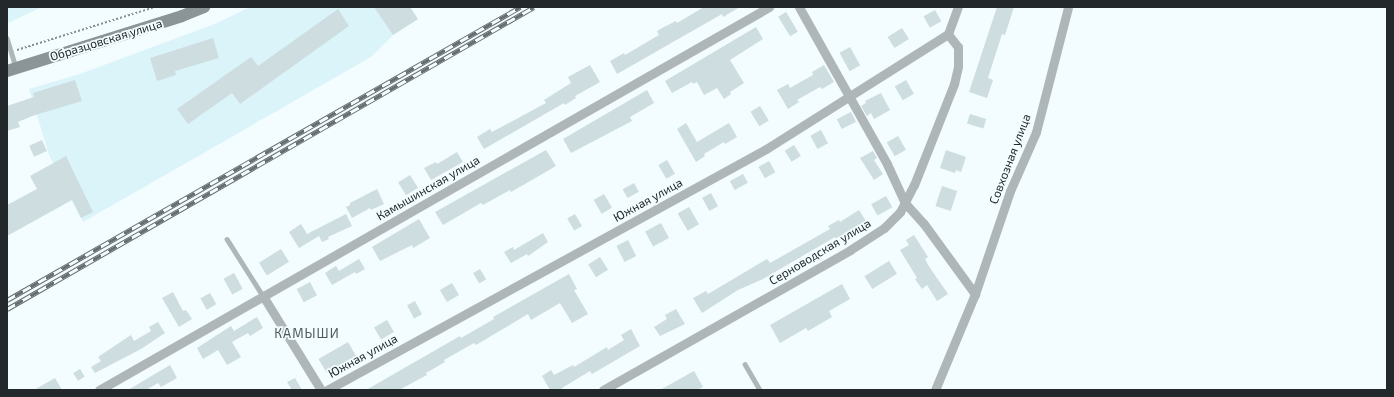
<!DOCTYPE html>
<meta charset="utf-8">
<style>
body{margin:0}
#map{position:relative;width:1394px;height:397px;overflow:hidden;background:#f3fcff;font-family:"Exo 2",sans-serif}
div>[style]{position:absolute}
.built>*{inset:0;background:#dbf4fa}
.building>*{inset:0;background:#cddde0;transform-origin:0 0}
.path>*{height:2px;margin-top:-1px;transform-origin:0;background:repeating-linear-gradient(90deg,#878f91 0 2px,transparent 0 4px)}
.service>*{height:4.5px;margin:-2.25px;padding:0 2.25px;transform-origin:2.25px;border-radius:2.25px;background:#afb6b8}
.minor>*{height:9px;margin:-4.5px;padding:0 4.5px;transform-origin:4.5px;border-radius:4.5px;background:#afb6b8}
.secondary>*{height:12px;margin:-6px;padding:0 6px;transform-origin:6px;border-radius:6px;background:#8b9597}
.rail>*{height:4.5px;margin-top:-2.25px;transform-origin:0;background:repeating-linear-gradient(90deg,#f3fcff 0 9px,#676e70 0 18px);box-sizing:border-box;border-block:1px solid #676e70}
span{translate:-50% -50%;white-space:nowrap;text-align:center;line-height:1.15;-webkit-text-stroke:3.5px #f3fcff;paint-order:stroke}
.street-label{font-size:12px;color:#23292a}
.neighbourhood-label{font-size:13px;color:#4b585b;letter-spacing:1px}
.frame{position:absolute;inset:0;border:8px solid #23292a;pointer-events:none}
</style>
<div id="map">
<div class="built">
<div style="clip-path:polygon(7px 7px,42px 7px,8px 23px)"></div>
<div style="clip-path:polygon(250px 7px,410px 7px,418px 19px,393px 35px,371px 57px,83px 222px,49px 155px,29px 89px,80px 74px,217px 23px)"></div>
</div>
<div class="building">
<div style="clip-path:polygon(374px 7px,410px 7px,418px 19px,393px 35px)"></div>
<div style="clip-path:polygon(704px 7px,740px 7px,723px 17px,722px 14px,617px 74px,610px 61px,624px 53px,625px 55px,659px 35px,657px 31px,664px 27px,676px 21px,677px 23px)"></div>
<div style="clip-path:polygon(997px 7px,1014px 7px,1005px 35px,1002px 34px,988px 78px,993px 80px,987px 98px,969px 92px)"></div>
<div style="clip-path:polygon(338px 9px,349px 26px,240px 104px,232px 93px,188px 124px,177px 109px,251px 57px,258px 66px)"></div>
<div style="left:935px;top:10px;width:13px;height:13px;rotate:61deg"></div>
<div style="left:786px;top:12px;width:23px;height:9px;rotate:59deg"></div>
<div style="clip-path:polygon(756px 27px,763px 39px,730px 60px,744px 83px,730px 92px,731px 94px,724px 99px,717px 88px,704px 95px,697px 82px,693px 84px,692px 82px,672px 93px,665px 81px)"></div>
<div style="left:902px;top:28px;width:13px;height:17px;rotate:58deg"></div>
<div style="clip-path:polygon(213px 38px,219px 58px,175px 71px,176px 75px,157px 81px,150px 58px)"></div>
<div style="left:850px;top:47px;width:21px;height:12px;rotate:61deg"></div>
<div style="clip-path:polygon(590px 65px,600px 82px,575px 96px,576px 98px,565px 105px,564px 103px,484px 149px,477px 137px,490px 129px,492px 132px,546px 103px,544px 100px,571px 83px,568px 77px)"></div>
<div style="clip-path:polygon(824px 65px,834px 82px,822px 89px,820px 87px,797px 100px,799px 102px,788px 109px,777px 90px,788px 84px,790px 88px,813px 75px,812px 72px)"></div>
<div style="clip-path:polygon(75px 80px,82px 101px,32px 116px,18px 122px,20px 127px,7px 131px,7px 106px,34px 97px,33px 93px)"></div>
<div style="left:906px;top:80px;width:16px;height:13px;rotate:60deg"></div>
<div style="clip-path:polygon(647px 90px,654px 103px,630px 117px,632px 121px,571px 153px,563px 139px)"></div>
<div style="clip-path:polygon(881px 93px,890px 110px,874px 119px,871px 113px,867px 116px,861px 106px,866px 103px,865px 101px)"></div>
<div style="left:760px;top:106px;width:17px;height:11px;rotate:59deg"></div>
<div style="left:851px;top:112px;width:11px;height:16px;rotate:63deg"></div>
<div style="left:970px;top:114px;width:17px;height:10px;rotate:17deg"></div>
<div style="clip-path:polygon(686px 123px,697px 142px,729px 123px,737px 137px,725px 144px,724px 142px,704px 154px,705px 156px,696px 162px,677px 129px)"></div>
<div style="left:821px;top:130px;width:15px;height:12px;rotate:62deg"></div>
<div style="left:898px;top:136px;width:16px;height:13px;rotate:60deg"></div>
<div style="left:42px;top:140px;width:12px;height:14px;rotate:66deg"></div>
<div style="left:794px;top:145px;width:13px;height:11px;rotate:58deg"></div>
<div style="clip-path:polygon(546px 150px,556px 166px,511px 192px,510px 190px,483px 205px,481px 203px,443px 225px,435px 212px)"></div>
<div style="clip-path:polygon(946px 150px,966px 157px,961px 172px,956px 170px,955px 173px,940px 168px)"></div>
<div style="clip-path:polygon(873px 151px,877px 158px,874px 160px,883px 174px,874px 180px,860px 158px)"></div>
<div style="clip-path:polygon(457px 152px,463px 162px,431px 180px,424px 168px,436px 162px,437px 164px)"></div>
<div style="clip-path:polygon(66px 156px,93px 212px,81px 218px,72px 200px,7px 236px,7px 205px,37px 189px,30px 176px)"></div>
<div style="left:667px;top:160px;width:16px;height:10px;rotate:60deg"></div>
<div style="left:769px;top:161px;width:13px;height:12px;rotate:61deg"></div>
<div style="left:743px;top:174px;width:10px;height:15px;rotate:61deg"></div>
<div style="left:410px;top:175px;width:15px;height:14px;rotate:58deg"></div>
<div style="left:634px;top:183px;width:10px;height:13px;rotate:61deg"></div>
<div style="left:942px;top:186px;width:16px;height:21px;rotate:18deg"></div>
<div style="clip-path:polygon(377px 189px,384px 204px,371px 210px,370px 208px,352px 218px,346px 207px,350px 205px,350px 203px)"></div>
<div style="left:711px;top:193px;width:15px;height:10px;rotate:62deg"></div>
<div style="left:604px;top:194px;width:16px;height:12px;rotate:60deg"></div>
<div style="left:886px;top:196px;width:13px;height:17px;rotate:61deg"></div>
<div style="left:689px;top:207px;width:20px;height:13px;rotate:60deg"></div>
<div style="clip-path:polygon(859px 210px,867px 223px,836px 239px,835px 237px,763px 279px,738px 290px,702px 313px,693px 298px,706px 291px,708px 294px,767px 259px,770px 263px,830px 229px,828px 226px,839px 220px,840px 222px)"></div>
<div style="clip-path:polygon(346px 214px,352px 226px,328px 237px,329px 239px,322px 242px,319px 236px,299px 248px,289px 232px,301px 224px,307px 234px)"></div>
<div style="left:575px;top:214px;width:14px;height:9px;rotate:60deg"></div>
<div style="clip-path:polygon(419px 219px,430px 238px,413px 248px,412px 245px,380px 261px,372px 247px)"></div>
<div style="left:661px;top:223px;width:17px;height:18px;rotate:62deg"></div>
<div style="clip-path:polygon(543px 233px,548px 242px,528px 256px,527px 254px,511px 263px,504px 252px,513px 247px,514px 250px)"></div>
<div style="clip-path:polygon(914px 235px,928px 257px,925px 259px,928px 265px,948px 294px,937px 301px,927px 285px,922px 289px,915px 279px,917px 278px,900px 250px,909px 245px,906px 240px)"></div>
<div style="left:628px;top:240px;width:18px;height:13px;rotate:63deg"></div>
<div style="left:281px;top:249px;width:15px;height:26px;rotate:58deg"></div>
<div style="left:600px;top:257px;width:15px;height:14px;rotate:58deg"></div>
<div style="clip-path:polygon(359px 259px,365px 269px,356px 274px,355px 272px,332px 285px,325px 273px,336px 266px,339px 271px)"></div>
<div style="left:889px;top:261px;width:15px;height:29px;rotate:58deg"></div>
<div style="left:480px;top:269px;width:12px;height:8px;rotate:59deg"></div>
<div style="left:234px;top:273px;width:18px;height:12px;rotate:61deg"></div>
<div style="clip-path:polygon(569px 274px,577px 289px,574px 290px,588px 314px,572px 323px,560px 303px,531px 320px,528px 314px,476px 345px,474px 343px,444px 360px,445px 362px,426px 373px,427px 375px,399px 390px,366px 390px,460px 336px,461px 338px,494px 319px,493px 317px)"></div>
<div style="left:310px;top:282px;width:15px;height:15px;rotate:62deg"></div>
<div style="left:452px;top:283px;width:14px;height:14px;rotate:60deg"></div>
<div style="clip-path:polygon(842px 284px,850px 299px,829px 311px,832px 317px,808px 331px,806px 328px,780px 343px,770px 325px)"></div>
<div style="clip-path:polygon(173px 292px,183px 311px,186px 310px,192px 319px,179px 327px,162px 298px)"></div>
<div style="left:210px;top:293px;width:13px;height:11px;rotate:61deg"></div>
<div style="left:415px;top:301px;width:15px;height:9px;rotate:62deg"></div>
<div style="clip-path:polygon(676px 309px,685px 324px,660px 336px,654px 327px,667px 319px,665px 315px)"></div>
<div style="clip-path:polygon(257px 317px,263px 328px,250px 336px,248px 333px,232px 342px,241px 357px,227px 365px,218px 350px,203px 359px,197px 348px,231px 326px,234px 331px)"></div>
<div style="left:387px;top:320px;width:14px;height:15px;rotate:60deg"></div>
<div style="clip-path:polygon(158px 322px,165px 333px,141px 349px,95px 373px,91px 367px,101px 361px,98px 357px,131px 335px,134px 341px,151px 331px,149px 327px)"></div>
<div style="clip-path:polygon(631px 329px,640px 346px,592px 374px,590px 371px,562px 388px,563px 390px,550px 390px,542px 376px,551px 370px,554px 375px,573px 365px,574px 367px,607px 347px,608px 350px,624px 340px,621px 335px)"></div>
<div style="left:348px;top:342px;width:16px;height:34px;rotate:60deg"></div>
<div style="clip-path:polygon(170px 365px,177px 378px,161px 387px,158px 383px,146px 390px,128px 390px)"></div>
<div style="left:80px;top:369px;width:9px;height:8px;rotate:58deg"></div>
<div style="clip-path:polygon(694px 371px,703px 387px,697px 390px,660px 390px)"></div>
<div style="clip-path:polygon(55px 378px,62px 390px,34px 390px)"></div>
<div style="clip-path:polygon(295px 378px,302px 390px,292px 390px,287px 382px)"></div>
</div>
<div class="path">
<div style="left:17px;top:50px;width:145px;rotate:-17.3deg"></div>
</div>
<div class="service">
<div style="left:7px;top:38px;width:30px;rotate:73deg"></div>
<div style="left:227px;top:239px;width:67px;rotate:57.7deg"></div>
<div style="left:745px;top:364px;width:30px;rotate:60deg"></div>
</div>
<div class="minor">
<div style="left:799px;top:7px;width:180px;rotate:60.7deg"></div>
<div style="left:887px;top:164px;width:43px;rotate:65.2deg"></div>
<div style="left:905px;top:203px;width:28px;rotate:48deg"></div>
<div style="left:924px;top:224px;width:87px;rotate:53.9deg"></div>
<div style="left:263px;top:296px;width:110px;rotate:58.3deg"></div>
<div style="left:99px;top:390px;width:772px;rotate:-29.75deg"></div>
<div style="left:327px;top:390px;width:501px;rotate:-28.77deg"></div>
<div style="left:766px;top:149px;width:215px;rotate:-32.3deg"></div>
<div style="left:948px;top:34px;width:29px;rotate:-70deg"></div>
<div style="left:603px;top:390px;width:284px;rotate:-29.5deg"></div>
<div style="left:850px;top:250px;width:40px;rotate:-32.9deg"></div>
<div style="left:884px;top:228px;width:23px;rotate:-45deg"></div>
<div style="left:900px;top:212px;width:30px;rotate:-63deg"></div>
<div style="left:914px;top:185px;width:109px;rotate:-68.4deg"></div>
<div style="left:954px;top:84px;width:18px;rotate:-77deg"></div>
<div style="left:958px;top:66px;width:19px;rotate:-90deg"></div>
<div style="left:958px;top:47px;width:16px;rotate:-128deg"></div>
<div style="left:935px;top:390px;width:104px;rotate:-67.4deg"></div>
<div style="left:975px;top:294px;width:109px;rotate:-71.2deg"></div>
<div style="left:1010px;top:191px;width:64px;rotate:-66.2deg"></div>
<div style="left:1036px;top:132px;width:129px;rotate:-75.6deg"></div>
</div>
<div class="secondary">
<div style="left:7px;top:71px;width:183px;rotate:-17.4deg"></div>
<div style="left:182px;top:16px;width:24px;rotate:-22deg"></div>
</div>
<div class="rail">
<div style="left:7px;top:300px;width:591px;rotate:-29.73deg"></div>
<div style="left:7px;top:309px;width:607px;rotate:-29.82deg"></div>
</div>
<div class="street-label">
<span style="left:106px;top:40px;rotate:-17deg">Образцовская улица</span>
<span style="left:1010px;top:159px;rotate:-69deg">Совхозная улица</span>
<span style="left:428px;top:188px;rotate:-30deg">Камышинская улица</span>
<span style="left:648px;top:200px;rotate:-29deg">Южная улица</span>
<span style="left:820px;top:252px;rotate:-31deg">Серноводская улица</span>
<span style="left:363px;top:356px;rotate:-29deg">Южная улица</span>
</div>
<div class="neighbourhood-label">
<span style="left:307px;top:333px">КАМЫШИ</span>
</div>
<div class="frame"></div>
</div>
